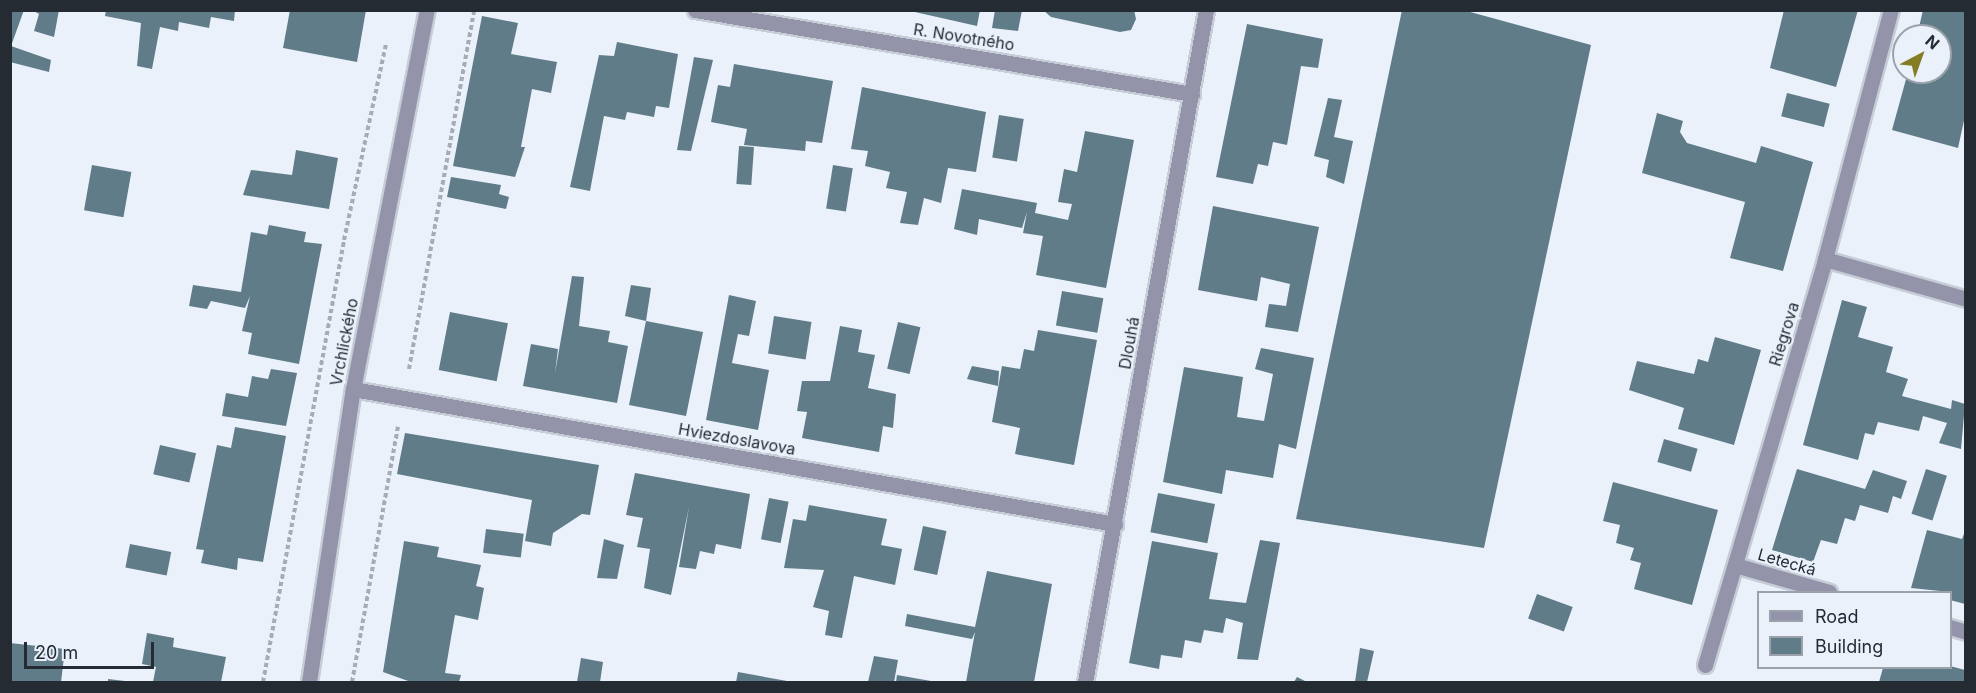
<!DOCTYPE html>
<meta charset="utf-8">
<style>
body{margin:0}
#map{position:relative;width:1976px;height:693px;overflow:hidden;background:#eaf1fb;font-family:Inter,sans-serif}
div>[style]{position:absolute}
.building>*{inset:0;background:#607c88;transform-origin:0 0}
.path>*{height:4px;margin-top:-2px;transform-origin:0;background:repeating-linear-gradient(90deg,#a5acb5 0 4.5px,transparent 0 7.5px)}
.roads{filter:drop-shadow(2px 0 #c6cdd7) drop-shadow(-2px 0 #c6cdd7) drop-shadow(0 2px #c6cdd7) drop-shadow(0 -2px #c6cdd7)}
.minor>*{height:15px;margin:-7.5px;padding:0 7.5px;transform-origin:7.5px;border-radius:7.5px;background:#9393aa}
span{translate:-50% -50%;white-space:nowrap;text-align:center;line-height:1.15;-webkit-text-stroke:4.5px #eaf1fb;paint-order:stroke}
.street-label{font-size:16px;color:#242b33}
.frame{position:absolute;inset:0;border:12px solid #242b33;pointer-events:none}
.legend{position:absolute;left:1757px;top:591px;width:195px;height:78px;box-sizing:border-box;background:#eaf1fb;border:2px solid #9ba2ab;margin:0;padding:8px 10px;list-style:none;font-size:18px;color:#242b33}
.legend li{display:flex;align-items:center;gap:12px;height:30px}
.legend b{width:30px;border:2px solid #9ba2ab}
.north{position:absolute;left:1892px;top:24px;width:60px;height:60px;box-sizing:border-box;background:#eaf1fb;border:2px solid #9ba2ab;border-radius:50%;rotate:41deg;font-size:16px;font-weight:700;line-height:24px;text-align:center;color:#242b33}
.north::after{content:'';display:block;margin:auto;width:21px;height:27px;background:#847d23;clip-path:polygon(50% 0,100% 100%,50% 72%,0 100%)}
.scale{position:absolute;left:24px;top:642px;width:130px;height:27px;box-sizing:border-box;border:3px solid #242b33;border-top:0;padding-left:8px;font-size:18px;line-height:21px;white-space:nowrap;color:#242b33;-webkit-text-stroke:4px #eaf1fb;paint-order:stroke}
</style>
<div id="map">
<div class="building">
<div style="clip-path:polygon(10px 10px,24px 10px,11px 46px,51px 60px,49px 72px,10px 62px)"></div>
<div style="clip-path:polygon(32px 10px,59px 10px,54px 37px,34px 31px,39px 14px)"></div>
<div style="clip-path:polygon(106px 10px,235px 10px,234px 21px,211px 17px,209px 28px,179px 22px,178px 31px,160px 27px,152px 69px,137px 66px,141px 23px,105px 16px)"></div>
<div style="clip-path:polygon(290px 10px,366px 10px,357px 62px,283px 48px)"></div>
<div style="clip-path:polygon(906px 10px,980px 10px,977px 26px)"></div>
<div style="clip-path:polygon(995px 10px,1022px 10px,1018px 31px,992px 28px)"></div>
<div style="clip-path:polygon(1043px 10px,1134px 10px,1136px 19px,1131px 30px,1120px 32px,1051px 17px)"></div>
<div style="clip-path:polygon(1402px 10px,1463px 10px,1591px 45px,1484px 548px,1296px 519px)"></div>
<div style="clip-path:polygon(1784px 10px,1858px 10px,1836px 87px,1770px 68px)"></div>
<div style="clip-path:polygon(1923px 10px,1965px 10px,1965px 116px,1958px 148px,1892px 130px,1908px 72px,1940px 72px,1940px 36px,1917px 36px)"></div>
<div style="clip-path:polygon(482px 16px,518px 23px,511px 54px,557px 62px,551px 93px,532px 89px,521px 147px,525px 147px,515px 177px,453px 166px)"></div>
<div style="clip-path:polygon(1247px 24px,1323px 39px,1318px 68px,1301px 66px,1287px 145px,1273px 142px,1268px 166px,1258px 164px,1253px 184px,1216px 177px)"></div>
<div style="clip-path:polygon(617px 42px,678px 54px,669px 108px,656px 106px,654px 117px,627px 112px,625px 120px,604px 116px,590px 191px,570px 187px,599px 55px,614px 56px)"></div>
<div style="clip-path:polygon(694px 57px,713px 60px,691px 151px,677px 150px)"></div>
<div style="clip-path:polygon(734px 64px,833px 81px,822px 143px,806px 141px,805px 151px,744px 145px,747px 129px,711px 122px,718px 85px,730px 87px)"></div>
<div style="clip-path:polygon(862px 87px,986px 112px,976px 172px,948px 168px,941px 203px,924px 198px,918px 225px,900px 223px,907px 192px,886px 188px,890px 172px,865px 166px,868px 151px,851px 149px)"></div>
<div style="left:1787px;top:93px;width:44px;height:24px;rotate:14deg"></div>
<div style="clip-path:polygon(1328px 98px,1342px 100px,1334px 137px,1353px 141px,1344px 184px,1326px 177px,1329px 160px,1314px 156px)"></div>
<div style="clip-path:polygon(1657px 113px,1683px 121px,1680px 132px,1687px 143px,1756px 163px,1761px 146px,1813px 162px,1783px 271px,1730px 258px,1745px 202px,1642px 173px)"></div>
<div style="left:999px;top:115px;width:25px;height:43px;rotate:9deg"></div>
<div style="clip-path:polygon(1085px 131px,1134px 140px,1106px 288px,1036px 275px,1043px 236px,1023px 233px,1027px 212px,1022px 228px,979px 219px,977px 235px,954px 229px,962px 189px,1037px 203px,1035px 213px,1068px 220px,1072px 204px,1058px 202px,1064px 169px,1077px 172px)"></div>
<div style="left:739px;top:146px;width:15px;height:38px;rotate:4deg"></div>
<div style="clip-path:polygon(296px 150px,338px 158px,329px 209px,243px 195px,251px 170px,292px 175px)"></div>
<div style="left:92px;top:165px;width:40px;height:46px;rotate:10deg"></div>
<div style="left:833px;top:165px;width:20px;height:44px;rotate:9deg"></div>
<div style="clip-path:polygon(451px 177px,501px 185px,499px 194px,509px 197px,506px 209px,447px 197px)"></div>
<div style="clip-path:polygon(1213px 206px,1319px 227px,1298px 332px,1265px 327px,1269px 304px,1286px 306px,1290px 284px,1261px 277px,1257px 301px,1198px 290px)"></div>
<div style="clip-path:polygon(269px 225px,306px 232px,304px 242px,322px 244px,299px 364px,248px 354px,252px 333px,242px 331px,250px 296px,245px 308px,211px 301px,207px 309px,189px 306px,193px 285px,241px 292px,251px 232px,267px 235px)"></div>
<div style="clip-path:polygon(572px 276px,584px 277px,579px 326px,610px 331px,608px 342px,628px 346px,617px 403px,523px 386px,531px 344px,558px 349px,555px 373px)"></div>
<div style="clip-path:polygon(631px 285px,651px 288px,646px 321px,703px 332px,686px 416px,629px 405px,646px 321px,625px 316px)"></div>
<div style="left:1062px;top:291px;width:42px;height:35px;rotate:10deg"></div>
<div style="clip-path:polygon(729px 295px,756px 301px,749px 336px,738px 334px,732px 363px,769px 370px,758px 430px,706px 420px)"></div>
<div style="clip-path:polygon(1842px 300px,1867px 307px,1858px 337px,1893px 347px,1886px 372px,1908px 379px,1902px 396px,1951px 409px,1952px 400px,1965px 404px,1961px 449px,1939px 443px,1947px 423px,1923px 416px,1919px 431px,1878px 422px,1874px 435px,1865px 433px,1858px 460px,1803px 445px)"></div>
<div style="left:450px;top:312px;width:59px;height:59px;rotate:11deg"></div>
<div style="left:774px;top:316px;width:38px;height:38px;rotate:9deg"></div>
<div style="left:898px;top:322px;width:23px;height:48px;rotate:13deg"></div>
<div style="clip-path:polygon(840px 326px,862px 330px,858px 352px,875px 355px,868px 388px,896px 394px,893px 428px,883px 426px,879px 452px,802px 438px,807px 412px,797px 411px,802px 381px,830px 381px)"></div>
<div style="clip-path:polygon(1038px 330px,1097px 340px,1074px 465px,1015px 454px,1020px 428px,992px 422px,1002px 366px,1020px 369px,1024px 349px,1034px 351px)"></div>
<div style="clip-path:polygon(1715px 337px,1761px 350px,1734px 445px,1678px 429px,1684px 408px,1629px 390px,1637px 361px,1694px 374px,1698px 359px,1708px 362px)"></div>
<div style="clip-path:polygon(1261px 348px,1314px 358px,1296px 449px,1279px 444px,1273px 478px,1226px 470px,1222px 494px,1163px 482px,1184px 367px,1243px 377px,1237px 417px,1264px 421px,1273px 374px,1255px 369px)"></div>
<div style="clip-path:polygon(972px 366px,999px 371px,998px 386px,967px 379px)"></div>
<div style="clip-path:polygon(271px 369px,297px 373px,286px 426px,222px 416px,226px 393px,248px 397px,252px 376px,268px 379px)"></div>
<div style="clip-path:polygon(235px 427px,286px 436px,263px 562px,238px 558px,237px 570px,201px 563px,204px 550px,196px 549px,217px 445px,231px 448px)"></div>
<div style="clip-path:polygon(405px 433px,599px 465px,590px 515px,582px 514px,553px 533px,551px 546px,525px 541px,532px 500px,397px 474px)"></div>
<div style="left:1664px;top:439px;width:35px;height:24px;rotate:16deg"></div>
<div style="left:160px;top:445px;width:37px;height:30px;rotate:13deg"></div>
<div style="clip-path:polygon(1797px 469px,1865px 489px,1873px 470px,1907px 481px,1901px 499px,1893px 496px,1888px 513px,1860px 505px,1855px 521px,1845px 518px,1837px 544px,1821px 540px,1813px 562px,1772px 550px)"></div>
<div style="left:1926px;top:469px;width:22px;height:47px;rotate:18deg"></div>
<div style="clip-path:polygon(635px 473px,750px 494px,741px 549px,716px 544px,714px 554px,700px 551px,696px 569px,679px 567px,689px 507px,671px 595px,644px 588px,650px 549px,637px 547px,643px 518px,626px 515px)"></div>
<div style="clip-path:polygon(1613px 482px,1718px 510px,1692px 605px,1634px 589px,1641px 563px,1630px 560px,1634px 548px,1616px 543px,1620px 525px,1603px 521px)"></div>
<div style="left:1158px;top:493px;width:58px;height:40px;rotate:11deg"></div>
<div style="left:769px;top:498px;width:20px;height:42px;rotate:11deg"></div>
<div style="clip-path:polygon(809px 505px,887px 519px,881px 545px,902px 549px,895px 585px,854px 576px,842px 638px,825px 635px,829px 611px,813px 607px,824px 570px,784px 568px,793px 519px,806px 521px)"></div>
<div style="left:923px;top:526px;width:24px;height:45px;rotate:12deg"></div>
<div style="left:486px;top:529px;width:38px;height:24px;rotate:7deg"></div>
<div style="clip-path:polygon(1927px 530px,1962px 539px,1965px 531px,1965px 604px,1950px 600px,1950px 592px,1911px 588px)"></div>
<div style="clip-path:polygon(604px 539px,624px 545px,617px 579px,597px 578px)"></div>
<div style="clip-path:polygon(1260px 540px,1280px 543px,1258px 660px,1237px 659px,1243px 623px,1226px 618px,1223px 633px,1204px 630px,1201px 643px,1185px 640px,1182px 658px,1161px 655px,1159px 669px,1129px 663px,1152px 541px,1218px 553px,1209px 599px,1246px 603px)"></div>
<div style="clip-path:polygon(404px 541px,439px 547px,437px 557px,481px 565px,476px 586px,484px 588px,478px 620px,455px 615px,452px 632px,445px 673px,461px 675px,459px 682px,411px 682px,383px 672px)"></div>
<div style="left:130px;top:544px;width:42px;height:24px;rotate:11deg"></div>
<div style="clip-path:polygon(987px 571px,1052px 584px,1034px 682px,966px 682px,975px 632px,972px 639px,905px 626px,907px 614px,975px 627px)"></div>
<div style="left:1537px;top:594px;width:38px;height:26px;rotate:20deg"></div>
<div style="clip-path:polygon(147px 633px,174px 638px,173px 647px,226px 657px,221px 682px,153px 682px,156px 667px,142px 664px)"></div>
<div style="clip-path:polygon(10px 643px,65px 649px,61px 682px,10px 682px)"></div>
<div style="clip-path:polygon(1360px 648px,1374px 651px,1367px 682px,1355px 682px)"></div>
<div style="clip-path:polygon(874px 656px,898px 660px,894px 682px,868px 682px)"></div>
<div style="clip-path:polygon(581px 658px,603px 662px,600px 682px,577px 682px)"></div>
<div style="clip-path:polygon(1950px 666px,1965px 670px,1965px 682px,1879px 682px,1883px 668px)"></div>
<div style="clip-path:polygon(738px 672px,787px 681px,787px 682px,736px 682px)"></div>
<div style="clip-path:polygon(897px 675px,931px 681px,930px 682px,896px 682px)"></div>
<div style="clip-path:polygon(1297px 677px,1307px 682px,1294px 682px)"></div>
<div style="clip-path:polygon(108px 679px,125px 681px,125px 682px,108px 682px)"></div>
</div>
<div class="path">
<div style="left:409px;top:369px;width:365px;rotate:-79.7deg"></div>
<div style="left:263px;top:682px;width:449px;rotate:-79.6deg"></div>
<div style="left:344px;top:240px;width:200px;rotate:-77.9deg"></div>
<div style="left:352px;top:682px;width:260px;rotate:-79.8deg"></div>
</div>
<div class="roads">
<div class="minor">
<div style="left:695px;top:10px;width:504px;rotate:9.59deg"></div>
<div style="left:1825px;top:259px;width:147px;rotate:15.8deg"></div>
<div style="left:353px;top:389px;width:774px;rotate:10.05deg"></div>
<div style="left:1735px;top:565px;width:98px;rotate:16deg"></div>
<div style="left:1950px;top:627px;width:17px;rotate:17deg"></div>
<div style="left:1705px;top:665px;width:423px;rotate:-73.5deg"></div>
<div style="left:1825px;top:259px;width:258px;rotate:-75.2deg"></div>
<div style="left:309px;top:682px;width:296px;rotate:-81.5deg"></div>
<div style="left:353px;top:389px;width:386px;rotate:-79deg"></div>
<div style="left:1085px;top:682px;width:683px;rotate:-79.79deg"></div>
</div>
</div>
<div class="street-label">
<span style="left:964px;top:37px;rotate:9deg">R. Novotného</span>
<span style="left:1784px;top:334px;rotate:-73deg">Riegrova</span>
<span style="left:344px;top:342px;rotate:-79deg">Vrchlického</span>
<span style="left:1129px;top:343px;rotate:-80deg">Dlouhá</span>
<span style="left:737px;top:439px;rotate:10deg">Hviezdoslavova</span>
<span style="left:1787px;top:562px;rotate:16deg">Letecká</span>
</div>
<div class="frame"></div>
<ul class="legend">
<li><b style="height:8px;background:#9393aa"></b>Road</li>
<li><b style="height:16px;background:#607c88"></b>Building</li>
</ul>
<div class="north">N</div>
<div class="scale">20 m</div>
</div>
